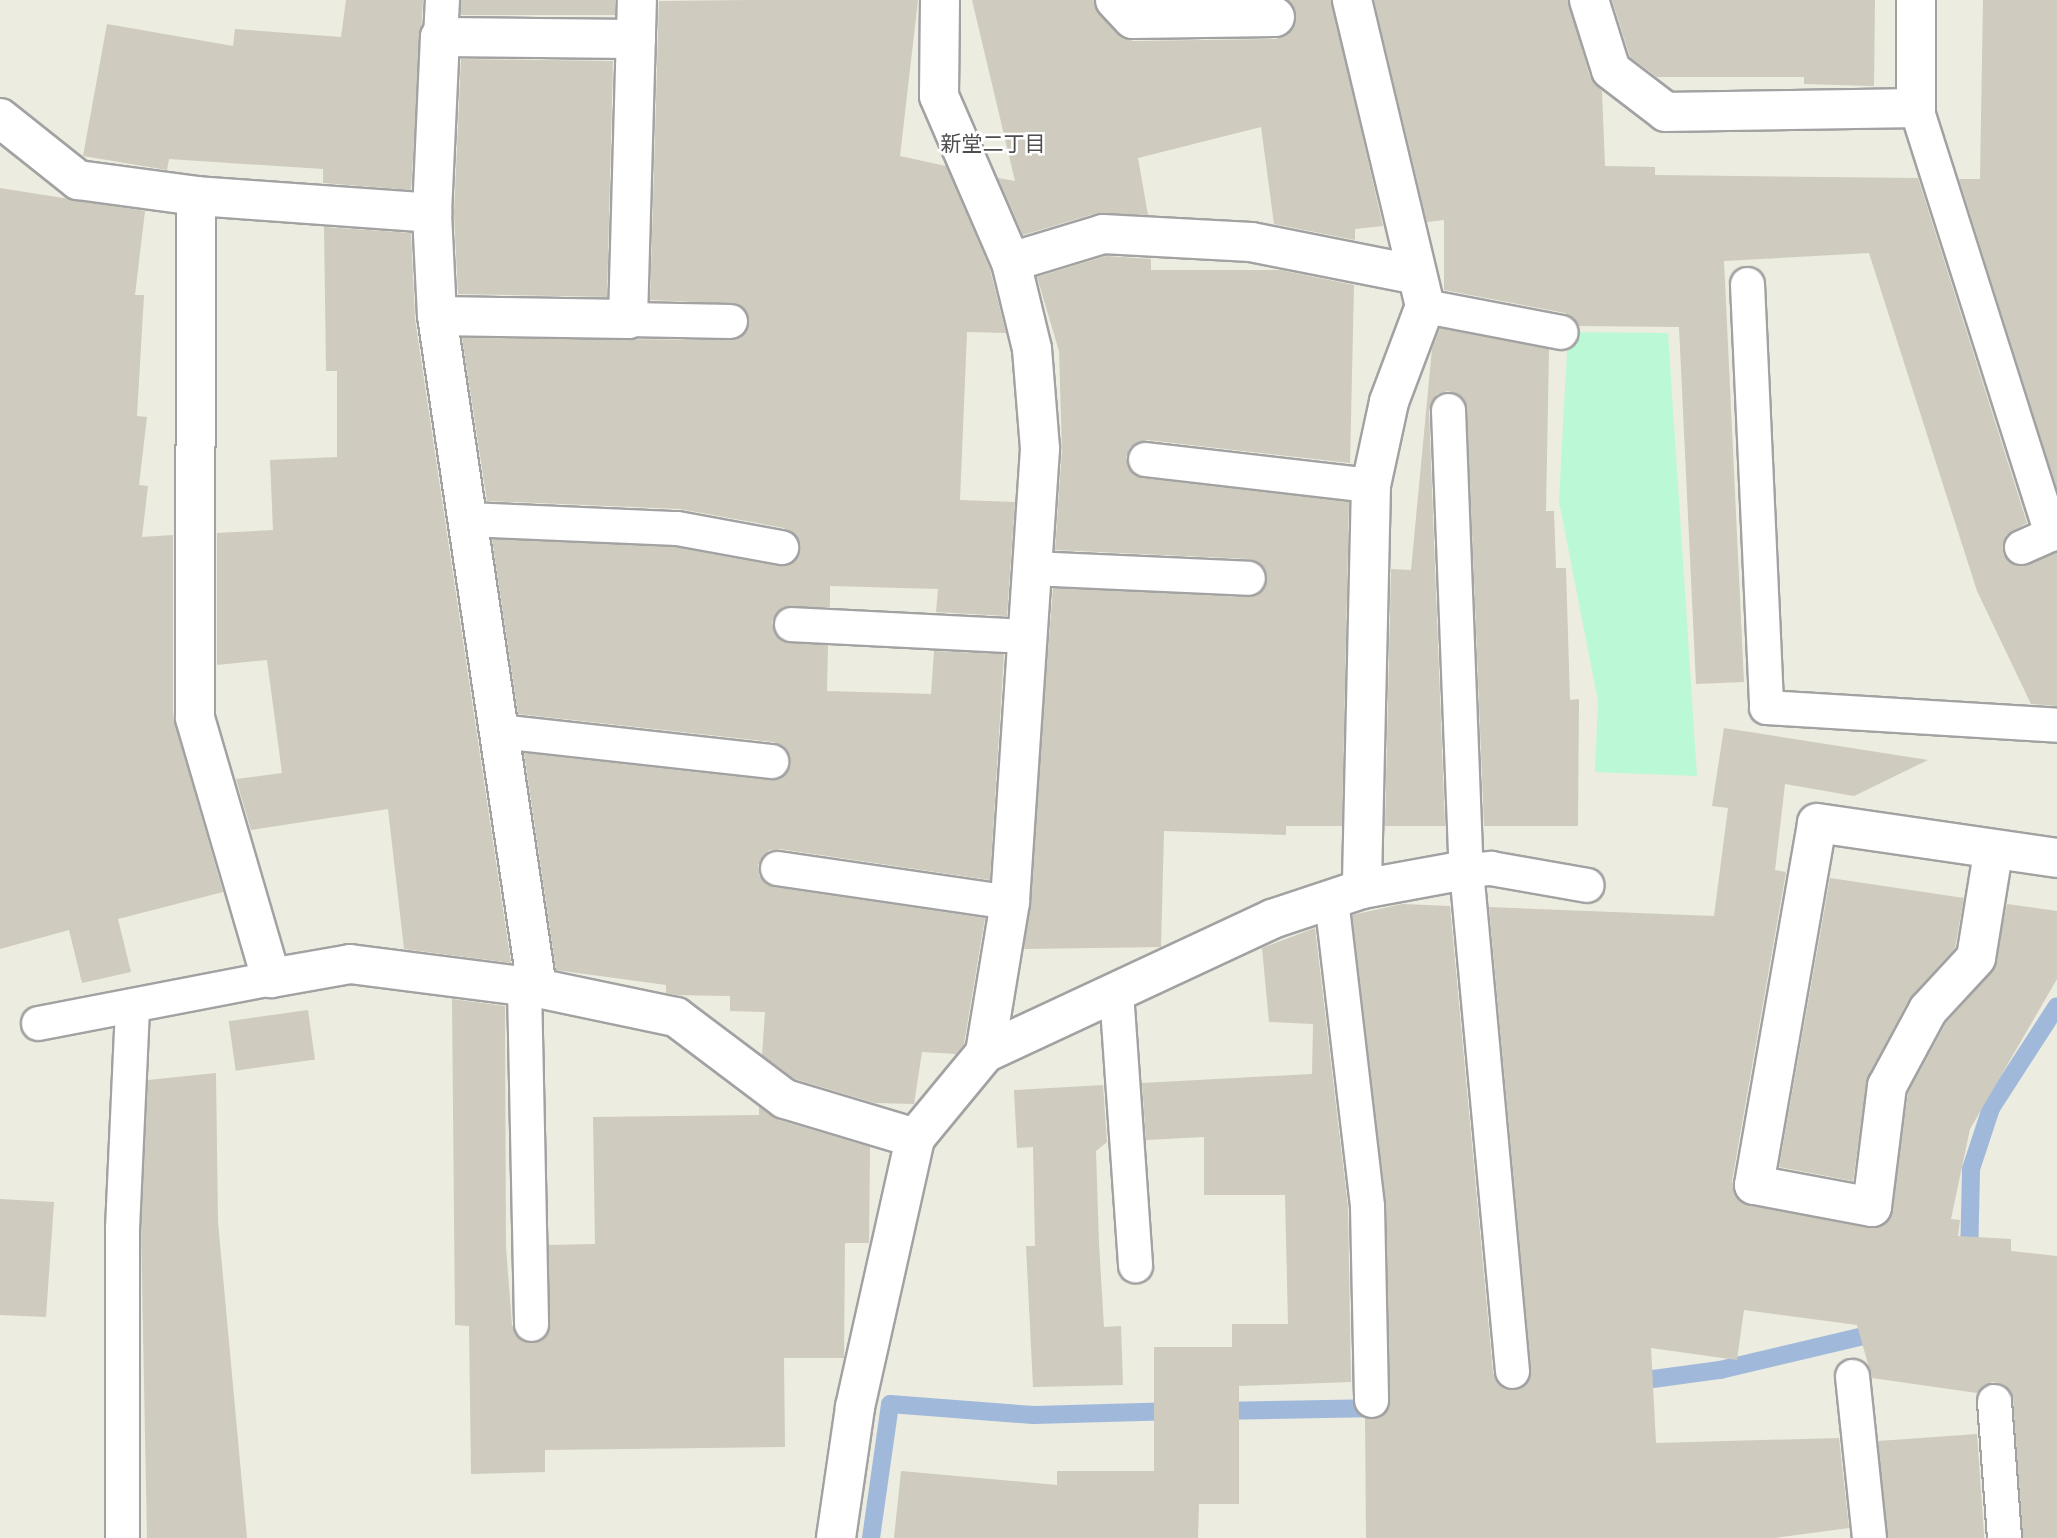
<!DOCTYPE html>
<meta charset="utf-8">
<style>
body{margin:0}
#map{position:relative;width:2057px;height:1538px;overflow:hidden;background:#ecece0;font-family:"PT Sans Narrow","Noto Sans JP",sans-serif}
div>[style]{position:absolute}
.park>*{inset:0;background:#bbf8d5}
.stream>*{height:18px;margin:-9px;padding:0 9px;transform-origin:9px;border-radius:9px;background:#a0b9da}
.building>*{inset:0;background:#cfcbbe;transform-origin:0 0}
.roads{filter:drop-shadow(2px 0 #a2a2a2) drop-shadow(-2px 0 #a2a2a2) drop-shadow(0 2px #a2a2a2) drop-shadow(0 -2px #a2a2a2)}
.service>*{height:33px;margin:-16.5px;padding:0 16.5px;transform-origin:16.5px;border-radius:16.5px;background:#fff}
.minor>*{height:38px;margin:-19px;padding:0 19px;transform-origin:19px;border-radius:19px;background:#fff}
span{translate:-50% -50%;white-space:nowrap;text-align:center;line-height:1.15;-webkit-text-stroke:5px #fff;paint-order:stroke}
.neighbourhood-label{font-size:21px;color:#4e4e4e}
</style>
<div id="map">
<div class="park">
<div style="clip-path:polygon(1568px 332px,1668px 333px,1697px 776px,1595px 772px,1598px 701px,1559px 501px)"></div>
</div>
<div class="stream">
<div style="left:1969px;top:1260px;width:91px;rotate:-88.7deg"></div>
<div style="left:1971px;top:1169px;width:64px;rotate:-71.8deg"></div>
<div style="left:1991px;top:1108px;width:121px;rotate:-57.1deg"></div>
<div style="left:1631px;top:1382px;width:90px;rotate:-7.7deg"></div>
<div style="left:1720px;top:1370px;width:165px;rotate:-13.3deg"></div>
<div style="left:1216px;top:1411px;width:165px;rotate:-1deg"></div>
<div style="left:871px;top:1538px;width:135px;rotate:-81.9deg"></div>
<div style="left:890px;top:1404px;width:144px;rotate:4.4deg"></div>
<div style="left:1034px;top:1415px;width:144px;rotate:-1.6deg"></div>
</div>
<div class="building">
<div style="clip-path:polygon(346px 0,423px 0,411px 190px,323px 183px,323px 169px,169px 159px,167px 170px,83px 156px,107px 24px,233px 46px,235px 29px,341px 37px)"></div>
<div style="left:461px;top:0;width:154px;height:15px"></div>
<div style="clip-path:polygon(750px 0,918px 0,900px 156px,946px 166px,990px 269px,1006px 333px,967px 332px,960px 500px,1015px 502px,1007px 616px,936px 612px,938px 589px,830px 586px,830px 607px,783px 607px,772px 622px,781px 640px,828px 645px,827px 691px,931px 694px,934px 651px,1004px 654px,990px 880px,780px 849px,769px 850px,758px 865px,759px 876px,774px 887px,985px 918px,964px 1044px,956px 1054px,922px 1052px,914px 1104px,875px 1103px,795px 1079px,762px 1055px,765px 1012px,730px 1011px,730px 996px,676px 995px,666px 993px,666px 985px,556px 970px,524px 753px,769px 780px,786px 773px,790px 762px,783px 746px,773px 742px,518px 714px,492px 539px,675px 547px,778px 566px,795px 560px,799px 541px,784px 528px,680px 509px,487px 501px,462px 338px,730px 340px,746px 331px,747px 312px,739px 304px,650px 300px,659px 1px)"></div>
<div style="clip-path:polygon(972px 0,1094px 0,1117px 34px,1133px 41px,1276px 39px,1294px 27px,1288px 0,1331px 0,1383px 226px,1355px 229px,1355px 240px,1274px 224px,1261px 127px,1138px 158px,1148px 215px,1097px 213px,1023px 235px,998px 178px,1015px 181px)"></div>
<div style="clip-path:polygon(1374px 0,1568px 0,1590px 77px,1602px 91px,1605px 166px,1655px 167px,1655px 175px,1918px 178px,2027px 523px,2006px 535px,2003px 554px,2020px 566px,2057px 552px,2057px 706px,2031px 704px,1977px 591px,1869px 253px,1724px 261px,1744px 682px,1696px 684px,1679px 327px,1579px 326px,1565px 313px,1444px 290px,1444px 220px,1427px 222px)"></div>
<div style="clip-path:polygon(1612px 0,1875px 0,1874px 86px,1804px 84px,1804px 77px,1657px 77px,1630px 57px)"></div>
<div style="clip-path:polygon(1983px 0,2057px 0,2057px 489px,1959px 179px,1980px 179px)"></div>
<div style="clip-path:polygon(461px 59px,613px 61px,607px 297px,458px 294px,454px 213px)"></div>
<div style="clip-path:polygon(0 188px,145px 211px,135px 295px,144px 295px,137px 416px,147px 417px,139px 485px,148px 486px,142px 537px,173px 535px,173px 718px,223px 892px,118px 919px,131px 972px,82px 983px,69px 930px,0 949px)"></div>
<div style="clip-path:polygon(324px 227px,411px 233px,415px 319px,511px 963px,404px 949px,388px 809px,251px 830px,236px 779px,282px 773px,267px 660px,217px 665px,217px 533px,273px 530px,270px 460px,337px 457px,337px 371px,326px 371px)"></div>
<div style="clip-path:polygon(1106px 256px,1151px 259px,1151px 270px,1280px 270px,1354px 285px,1350px 463px,1147px 440px,1130px 447px,1126px 457px,1133px 474px,1143px 478px,1349px 502px,1342px 826px,1286px 826px,1286px 835px,1164px 831px,1161px 947px,1024px 949px,1053px 588px,1247px 597px,1257px 595px,1267px 580px,1265px 569px,1249px 559px,1055px 550px,1062px 450px,1059px 351px,1037px 277px)"></div>
<div style="clip-path:polygon(1440px 328px,1549px 349px,1546px 511px,1554px 511px,1556px 568px,1566px 568px,1570px 700px,1579px 699px,1578px 826px,1484px 826px,1467px 409px,1464px 399px,1448px 391px,1437px 394px,1429px 411px,1445px 826px,1385px 826px,1391px 569px,1411px 570px,1432px 349px)"></div>
<div style="clip-path:polygon(1724px 728px,1928px 760px,1854px 796px,1785px 784px,1775px 870px,1786px 872px,1732px 1181px,1740px 1202px,1868px 1228px,1889px 1221px,1908px 1093px,1946px 1023px,1992px 972px,2007px 904px,2057px 911px,2057px 979px,1970px 1129px,1951px 1219px,1960px 1220px,1958px 1236px,2011px 1239px,2011px 1251px,2057px 1256px,2057px 1538px,2023px 1538px,2013px 1400px,2003px 1384px,1992px 1382px,1977px 1393px,1872px 1378px,1857px 1325px,1744px 1310px,1737px 1360px,1651px 1348px,1656px 1443px,1839px 1438px,1849px 1528px,1774px 1538px,1366px 1538px,1365px 1418px,1382px 1416px,1390px 1400px,1386px 1205px,1352px 915px,1402px 904px,1450px 906px,1493px 1373px,1503px 1388px,1514px 1390px,1529px 1380px,1531px 1369px,1489px 907px,1714px 916px,1728px 808px,1712px 806px)"></div>
<div style="clip-path:polygon(1830px 878px,1964px 898px,1955px 948px,1909px 999px,1868px 1076px,1853px 1181px,1779px 1167px)"></div>
<div style="clip-path:polygon(1315px 928px,1348px 1207px,1351px 1382px,1239px 1386px,1239px 1504px,1199px 1504px,1198px 1538px,894px 1538px,901px 1471px,1057px 1485px,1057px 1471px,1154px 1471px,1154px 1347px,1232px 1347px,1232px 1324px,1288px 1324px,1285px 1195px,1204px 1195px,1204px 1137px,1146px 1140px,1142px 1083px,1312px 1074px,1313px 1024px,1269px 1022px,1262px 948px)"></div>
<div style="clip-path:polygon(452px 999px,505px 1006px,506px 1247px,512px 1325px,522px 1341px,540px 1341px,548px 1333px,549px 1245px,595px 1244px,593px 1117px,759px 1115px,759px 1107px,779px 1120px,870px 1147px,869px 1243px,845px 1243px,844px 1358px,784px 1358px,785px 1447px,545px 1450px,545px 1472px,471px 1474px,469px 1326px,455px 1325px)"></div>
<div style="left:308px;top:1010px;width:50px;height:80px;rotate:82deg"></div>
<div style="clip-path:polygon(216px 1073px,218px 1222px,247px 1538px,147px 1538px,141px 1228px,148px 1080px)"></div>
<div style="clip-path:polygon(1103px 1085px,1107px 1142px,1096px 1151px,1099px 1244px,1104px 1327px,1121px 1326px,1123px 1385px,1033px 1387px,1026px 1246px,1035px 1246px,1033px 1147px,1017px 1148px,1014px 1090px)"></div>
<div style="clip-path:polygon(0 1199px,54px 1202px,46px 1317px,0 1315px)"></div>
<div style="left:1977px;top:1434px;width:104px;height:99px;rotate:86deg"></div>
</div>
<div class="roads">
<div class="service">
<div style="left:440px;top:37px;width:37px;rotate:-87deg"></div>
<div style="left:1916px;top:108px;width:447px;rotate:72.4deg"></div>
<div style="left:1747px;top:284px;width:423px;rotate:87.4deg"></div>
<div style="left:1766px;top:707px;width:292px;rotate:3.5deg"></div>
<div style="left:1425px;top:306px;width:138px;rotate:10.8deg"></div>
<div style="left:628px;top:319px;width:102px;rotate:1.1deg"></div>
<div style="left:1448px;top:410px;width:460px;rotate:87.8deg"></div>
<div style="left:1466px;top:870px;width:503px;rotate:84.75deg"></div>
<div style="left:1145px;top:459px;width:227px;rotate:6.6deg"></div>
<div style="left:468px;top:519px;width:209px;rotate:2.5deg"></div>
<div style="left:677px;top:528px;width:106px;rotate:10.4deg"></div>
<div style="left:2021px;top:547px;width:39px;rotate:-24deg"></div>
<div style="left:1031px;top:568px;width:217px;rotate:2.6deg"></div>
<div style="left:791px;top:624px;width:234px;rotate:2.9deg"></div>
<div style="left:499px;top:731px;width:274px;rotate:6.3deg"></div>
<div style="left:777px;top:868px;width:235px;rotate:8.3deg"></div>
<div style="left:1466px;top:870px;width:25px;rotate:-5deg"></div>
<div style="left:1491px;top:868px;width:97px;rotate:10deg"></div>
<div style="left:1331px;top:899px;width:309px;rotate:83.3deg"></div>
<div style="left:1367px;top:1206px;width:194px;rotate:88.8deg"></div>
<div style="left:524px;top:987px;width:337px;rotate:88.8deg"></div>
<div style="left:1116px;top:992px;width:274px;rotate:86deg"></div>
<div style="left:38px;top:1023px;width:237px;rotate:-10.9deg"></div>
<div style="left:1852px;top:1376px;width:163px;rotate:84deg"></div>
<div style="left:1994px;top:1401px;width:137px;rotate:85.8deg"></div>
<div style="left:122px;top:1538px;width:310px;rotate:-90deg"></div>
<div style="left:122px;top:1228px;width:223px;rotate:-87.4deg"></div>
</div>
<div class="minor">
<div style="left:940px;top:0;width:96px;rotate:90.6deg"></div>
<div style="left:939px;top:96px;width:181px;rotate:66.6deg"></div>
<div style="left:1011px;top:262px;width:89px;rotate:76.4deg"></div>
<div style="left:1032px;top:349px;width:100px;rotate:85.4deg"></div>
<div style="left:1040px;top:449px;width:454px;rotate:93.8deg"></div>
<div style="left:1010px;top:902px;width:153px;rotate:99.4deg"></div>
<div style="left:1115px;top:0;width:26px;rotate:47deg"></div>
<div style="left:1133px;top:19px;width:142px;rotate:-0.8deg"></div>
<div style="left:1352px;top:0;width:315px;rotate:76.6deg"></div>
<div style="left:1425px;top:306px;width:103px;rotate:110.6deg"></div>
<div style="left:1389px;top:402px;width:85px;rotate:102.2deg"></div>
<div style="left:1371px;top:485px;width:404px;rotate:91.3deg"></div>
<div style="left:1589px;top:0;width:73px;rotate:72.6deg"></div>
<div style="left:1611px;top:70px;width:69px;rotate:37.4deg"></div>
<div style="left:1666px;top:112px;width:250px;rotate:-0.9deg"></div>
<div style="left:1916px;top:108px;width:108px;rotate:-90deg"></div>
<div style="left:0;top:118px;width:100px;rotate:38.5deg"></div>
<div style="left:78px;top:180px;width:119px;rotate:7.7deg"></div>
<div style="left:196px;top:196px;width:237px;rotate:4.1deg"></div>
<div style="left:196px;top:196px;width:522px;rotate:90.11deg"></div>
<div style="left:195px;top:718px;width:271px;rotate:73.7deg"></div>
<div style="left:271px;top:978px;width:80px;rotate:-10deg"></div>
<div style="left:350px;top:964px;width:189px;rotate:7.3deg"></div>
<div style="left:537px;top:988px;width:142px;rotate:11.8deg"></div>
<div style="left:676px;top:1017px;width:136px;rotate:37deg"></div>
<div style="left:785px;top:1099px;width:136px;rotate:16.7deg"></div>
<div style="left:1011px;top:262px;width:96px;rotate:-16.9deg"></div>
<div style="left:1103px;top:234px;width:148px;rotate:3.1deg"></div>
<div style="left:1251px;top:242px;width:169px;rotate:11.2deg"></div>
<div style="left:437px;top:316px;width:191px;rotate:0.9deg"></div>
<div style="left:628px;top:319px;width:319px;rotate:-88.4deg"></div>
<div style="left:1993px;top:853px;width:106px;rotate:99.2deg"></div>
<div style="left:1976px;top:958px;width:71px;rotate:132.7deg"></div>
<div style="left:1928px;top:1010px;width:86px;rotate:118.3deg"></div>
<div style="left:1887px;top:1086px;width:122px;rotate:97.1deg"></div>
<div style="left:1872px;top:1207px;width:120px;rotate:-169.4deg"></div>
<div style="left:1754px;top:1185px;width:367px;rotate:-80.1deg"></div>
<div style="left:1817px;top:823px;width:243px;rotate:8.3deg"></div>
<div style="left:537px;top:988px;width:679px;rotate:-98.46deg"></div>
<div style="left:437px;top:316px;width:103px;rotate:-92.8deg"></div>
<div style="left:432px;top:213px;width:176px;rotate:-87.4deg"></div>
<div style="left:440px;top:37px;width:196px;rotate:0.6deg"></div>
<div style="left:836px;top:1538px;width:132px;rotate:-81.7deg"></div>
<div style="left:855px;top:1407px;width:276px;rotate:-77.4deg"></div>
<div style="left:915px;top:1138px;width:110px;rotate:-50.5deg"></div>
<div style="left:985px;top:1053px;width:317px;rotate:-25deg"></div>
<div style="left:1272px;top:919px;width:95px;rotate:-18.4deg"></div>
<div style="left:1362px;top:889px;width:106px;rotate:-10.4deg"></div>
</div>
</div>
<div class="neighbourhood-label">
<span style="left:993px;top:144px">新堂二丁目</span>
</div>
</div>
